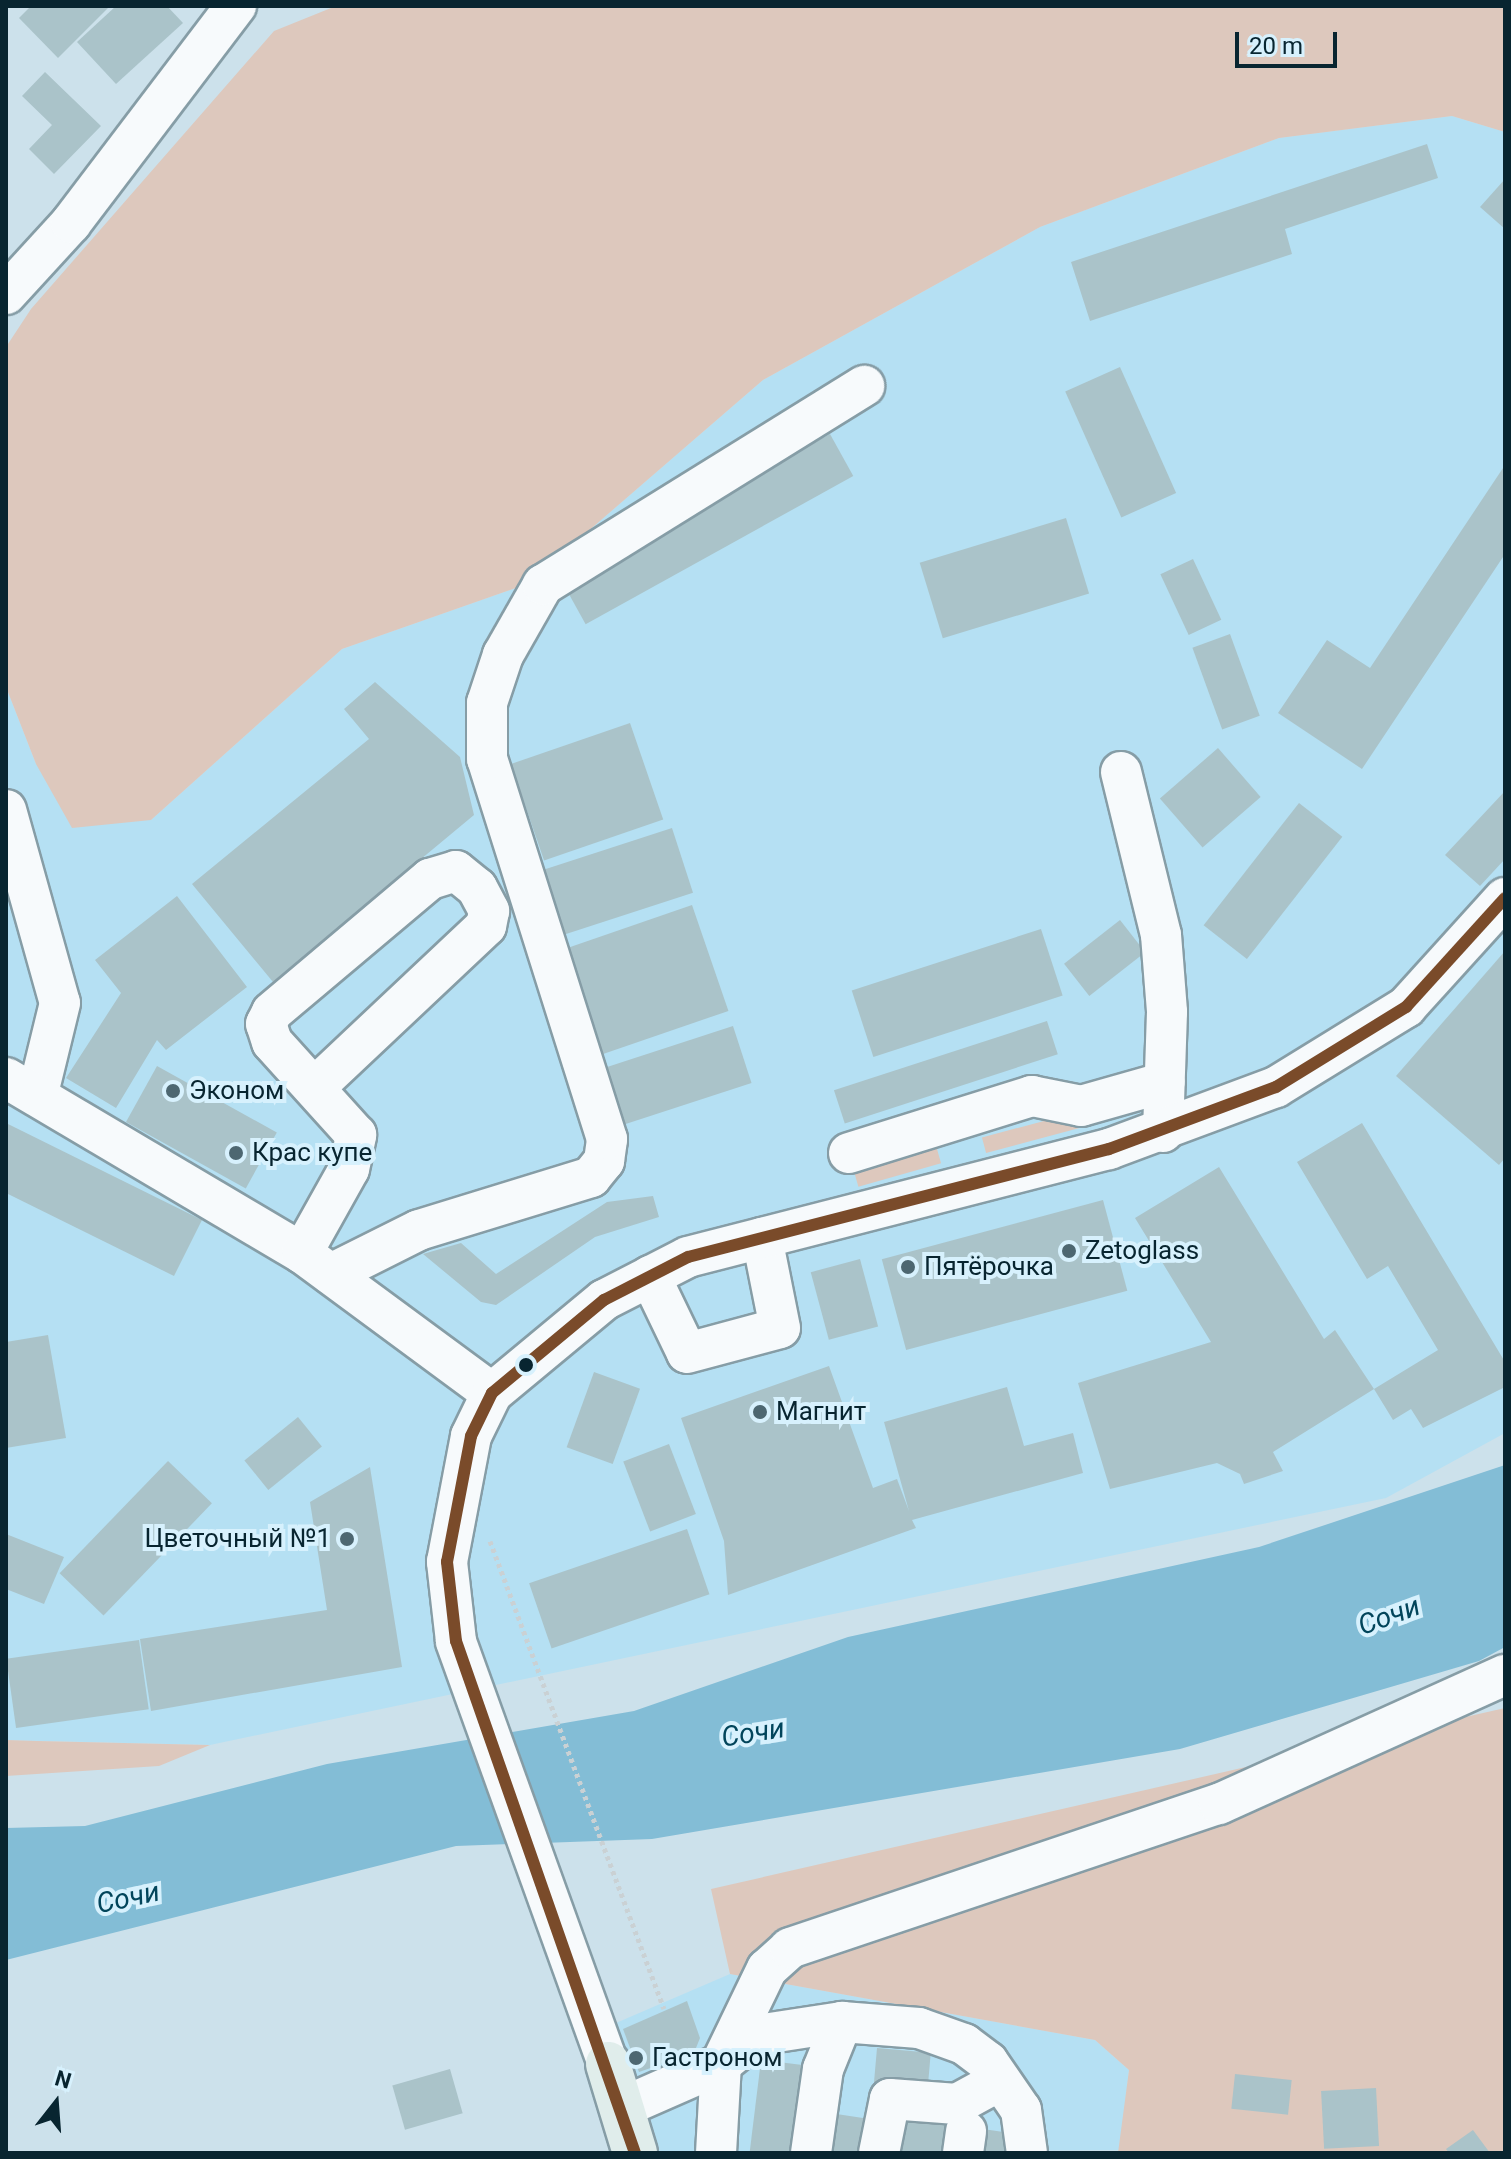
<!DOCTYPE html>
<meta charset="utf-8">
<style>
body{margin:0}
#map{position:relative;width:1511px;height:2159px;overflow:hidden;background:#cce1eb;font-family:Roboto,sans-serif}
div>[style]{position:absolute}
.built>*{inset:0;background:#b5e0f3}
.green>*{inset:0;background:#ddc8bd;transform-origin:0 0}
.water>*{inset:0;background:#83bdd6}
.building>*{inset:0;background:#aac3c9;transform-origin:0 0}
.path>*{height:5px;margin-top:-2.5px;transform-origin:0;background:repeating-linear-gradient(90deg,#cad1d4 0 4px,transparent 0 8px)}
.roads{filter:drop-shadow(2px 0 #869da6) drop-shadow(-2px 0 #869da6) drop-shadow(0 2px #869da6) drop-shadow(0 -2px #869da6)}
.minor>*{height:40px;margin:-20px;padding:0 20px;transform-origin:20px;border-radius:20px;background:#f7fafc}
.major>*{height:44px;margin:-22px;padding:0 22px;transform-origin:22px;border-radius:22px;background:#e0edeb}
.bus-1>*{height:12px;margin:-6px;padding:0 6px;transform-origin:6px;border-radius:6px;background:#7a4b2a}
.dots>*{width:22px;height:22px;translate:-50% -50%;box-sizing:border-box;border:4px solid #d7f1fd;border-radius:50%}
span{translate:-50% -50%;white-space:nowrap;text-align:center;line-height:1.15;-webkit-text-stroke:8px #d7f1fd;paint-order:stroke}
.poi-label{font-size:26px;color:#082530}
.left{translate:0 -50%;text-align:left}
.right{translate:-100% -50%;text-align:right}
.water-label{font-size:28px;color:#02455b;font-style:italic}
.frame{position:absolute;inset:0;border:8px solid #082530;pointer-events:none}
.north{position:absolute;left:16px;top:2063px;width:80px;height:80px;-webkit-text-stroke:6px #d7f1fd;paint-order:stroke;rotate:17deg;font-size:22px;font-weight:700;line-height:32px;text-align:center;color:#082530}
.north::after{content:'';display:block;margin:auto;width:28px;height:36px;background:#082530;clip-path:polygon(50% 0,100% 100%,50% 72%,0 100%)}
.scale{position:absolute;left:1235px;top:32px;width:102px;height:36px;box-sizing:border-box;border:4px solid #082530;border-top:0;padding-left:10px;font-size:24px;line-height:28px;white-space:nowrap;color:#082530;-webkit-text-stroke:6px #d7f1fd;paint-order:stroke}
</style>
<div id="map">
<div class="built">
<div style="clip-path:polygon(1452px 116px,1505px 132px,1505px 1433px,1386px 1498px,210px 1745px,6px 1740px,6px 687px,36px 764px,151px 820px,342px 649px,527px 584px,763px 380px,1040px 227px,1279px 138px)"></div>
<div style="clip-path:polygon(730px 1974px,1095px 2040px,1129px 2070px,1120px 2150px,609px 2153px,618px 2122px,588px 2035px)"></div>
</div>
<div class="green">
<div style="clip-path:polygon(336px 6px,1505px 6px,1505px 132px,1452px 116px,1279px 138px,1040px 227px,763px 380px,527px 584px,342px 649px,151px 820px,72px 828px,36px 764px,6px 687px,6px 347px,31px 309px,274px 31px)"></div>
<div style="left:1122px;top:1100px;width:16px;height:145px;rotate:75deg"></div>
<div style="left:935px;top:1142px;width:22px;height:86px;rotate:74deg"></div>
<div style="clip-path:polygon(1505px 1708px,1505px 2153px,1118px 2153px,1129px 2070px,1095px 2040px,730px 1974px,711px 1889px)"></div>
<div style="clip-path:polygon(6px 1740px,37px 1741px,210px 1745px,159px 1766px,6px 1776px)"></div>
</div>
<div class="water">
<div style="clip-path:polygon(1505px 1465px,1505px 1647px,1479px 1661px,1180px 1749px,652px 1839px,456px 1846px,6px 1960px,6px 1828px,85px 1826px,327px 1764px,634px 1711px,848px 1637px,1259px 1547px)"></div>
</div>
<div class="building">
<div style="clip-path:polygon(31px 6px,110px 6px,58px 58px,19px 18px)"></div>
<div style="clip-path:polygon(116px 6px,167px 6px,183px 23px,116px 84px,77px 42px)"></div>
<div style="clip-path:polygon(45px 72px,101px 126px,54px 174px,29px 149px,52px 125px,22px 96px)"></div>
<div style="clip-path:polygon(1427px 144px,1438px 178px,1285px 229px,1292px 254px,1090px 321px,1071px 262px)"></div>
<div style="clip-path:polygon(1505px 179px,1505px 229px,1480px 207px)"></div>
<div style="left:1120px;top:367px;width:138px;height:60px;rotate:66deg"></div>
<div style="left:830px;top:434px;width:48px;height:306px;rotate:61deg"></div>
<div style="clip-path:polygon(1505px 465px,1505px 554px,1362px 769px,1278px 713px,1327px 640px,1370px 668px)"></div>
<div style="left:1066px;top:518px;width:79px;height:153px;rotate:73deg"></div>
<div style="left:1193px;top:559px;width:67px;height:36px;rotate:65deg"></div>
<div style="left:1230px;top:634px;width:87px;height:40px;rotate:70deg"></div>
<div style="clip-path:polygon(375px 682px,460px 757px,474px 815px,273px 982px,192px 884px,369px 739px,344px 709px)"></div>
<div style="left:630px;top:723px;width:102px;height:126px;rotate:71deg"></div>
<div style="left:1218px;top:748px;width:65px;height:77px;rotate:49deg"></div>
<div style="clip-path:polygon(1505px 791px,1505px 859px,1480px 886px,1445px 855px)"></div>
<div style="left:1299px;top:803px;width:55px;height:155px;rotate:38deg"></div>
<div style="left:672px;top:828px;width:68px;height:144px;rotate:72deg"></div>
<div style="clip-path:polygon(177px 896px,247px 987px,166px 1050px,157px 1040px,116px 1108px,66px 1078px,121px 993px,95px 960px)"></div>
<div style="left:692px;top:905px;width:112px;height:141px;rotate:71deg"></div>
<div style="left:1120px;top:920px;width:41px;height:71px;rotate:52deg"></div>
<div style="left:1041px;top:929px;width:70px;height:199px;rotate:72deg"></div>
<div style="clip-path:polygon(1505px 951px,1505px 1158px,1499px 1165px,1396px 1076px)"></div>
<div style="left:1047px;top:1021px;width:35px;height:224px;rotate:72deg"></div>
<div style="left:733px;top:1026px;width:60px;height:142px;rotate:72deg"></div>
<div style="left:157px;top:1066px;width:137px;height:64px;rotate:29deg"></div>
<div style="clip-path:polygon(6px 1123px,202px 1220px,174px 1276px,6px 1193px)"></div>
<div style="clip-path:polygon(1362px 1123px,1505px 1362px,1505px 1387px,1423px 1428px,1411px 1409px,1393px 1420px,1374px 1389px,1273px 1452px,1283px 1471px,1244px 1484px,1240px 1474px,1217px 1463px,1110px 1489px,1078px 1383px,1211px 1342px,1135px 1218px,1219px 1167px,1324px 1339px,1335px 1330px,1374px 1389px,1438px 1350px,1388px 1266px,1367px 1279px,1297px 1162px)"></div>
<div style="clip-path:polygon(653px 1196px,659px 1217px,595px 1237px,496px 1305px,481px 1302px,423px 1254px,461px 1243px,496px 1274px,607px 1202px)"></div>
<div style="left:1103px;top:1200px;width:94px;height:229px;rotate:75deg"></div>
<div style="left:860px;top:1259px;width:70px;height:51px;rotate:75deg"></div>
<div style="clip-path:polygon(48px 1335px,66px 1438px,6px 1448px,6px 1342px)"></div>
<div style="clip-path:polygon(829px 1366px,873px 1488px,897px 1479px,909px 1511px,884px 1422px,1007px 1387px,1024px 1446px,1073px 1433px,1083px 1473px,912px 1520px,916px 1528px,728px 1595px,724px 1541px,681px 1418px)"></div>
<div style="left:594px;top:1372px;width:49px;height:80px;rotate:20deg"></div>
<div style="left:298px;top:1417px;width:38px;height:69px;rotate:51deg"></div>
<div style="left:669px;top:1444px;width:75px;height:49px;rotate:69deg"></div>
<div style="left:168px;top:1461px;width:61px;height:156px;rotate:44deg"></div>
<div style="clip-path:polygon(370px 1467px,402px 1667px,151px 1711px,140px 1639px,327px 1610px,310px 1502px)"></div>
<div style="left:687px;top:1529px;width:69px;height:167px;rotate:71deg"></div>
<div style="clip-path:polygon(6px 1534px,64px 1557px,44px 1604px,6px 1589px)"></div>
<div style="left:139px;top:1640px;width:70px;height:134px;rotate:82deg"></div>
<div style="clip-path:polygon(687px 2001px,700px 2038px,694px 2053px,639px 2072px,623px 2029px)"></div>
<div style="left:877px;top:2048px;width:54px;height:35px;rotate:5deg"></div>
<div style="left:761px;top:2060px;width:46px;height:94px;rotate:7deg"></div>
<div style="left:450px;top:2069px;width:46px;height:60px;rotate:74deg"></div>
<div style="left:1235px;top:2074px;width:57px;height:35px;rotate:6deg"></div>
<div style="left:1376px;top:2088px;width:58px;height:55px;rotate:87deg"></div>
<div style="clip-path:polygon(830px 2113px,876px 2120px,871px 2153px,825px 2153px)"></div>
<div style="clip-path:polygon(905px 2116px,958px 2126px,953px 2153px,898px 2153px)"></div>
<div style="clip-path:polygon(983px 2129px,1017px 2134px,1014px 2153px,980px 2153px)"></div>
<div style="clip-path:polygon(1473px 2130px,1490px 2153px,1449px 2153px,1446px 2149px)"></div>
</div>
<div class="path">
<div style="left:490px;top:1541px;width:499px;rotate:69.6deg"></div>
</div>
<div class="roads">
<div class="minor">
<div style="left:6px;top:294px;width:96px;rotate:-47.5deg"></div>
<div style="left:71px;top:223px;width:273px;rotate:-52.8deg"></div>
<div style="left:1121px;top:772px;width:168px;rotate:76.2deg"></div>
<div style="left:1161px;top:935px;width:77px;rotate:85.5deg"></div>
<div style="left:1167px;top:1012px;width:120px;rotate:91.9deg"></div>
<div style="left:6px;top:810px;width:200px;rotate:74.4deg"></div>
<div style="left:60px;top:1003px;width:93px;rotate:103.7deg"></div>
<div style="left:6px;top:1078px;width:344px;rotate:30.6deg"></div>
<div style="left:302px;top:1253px;width:236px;rotate:36.4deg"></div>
<div style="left:849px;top:1153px;width:192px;rotate:-17.3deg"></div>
<div style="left:1032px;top:1096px;width:50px;rotate:11.5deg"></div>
<div style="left:1081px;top:1106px;width:87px;rotate:-15.9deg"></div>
<div style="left:302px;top:1253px;width:96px;rotate:-60.8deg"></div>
<div style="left:349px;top:1169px;width:35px;rotate:-78deg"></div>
<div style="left:356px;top:1135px;width:125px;rotate:-132.1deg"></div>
<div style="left:272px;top:1042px;width:19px;rotate:-108deg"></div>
<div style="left:266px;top:1024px;width:13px;rotate:-63deg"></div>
<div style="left:272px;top:1012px;width:207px;rotate:-40.1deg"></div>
<div style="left:430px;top:879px;width:27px;rotate:-17deg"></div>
<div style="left:456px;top:871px;width:27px;rotate:39deg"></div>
<div style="left:477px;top:888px;width:26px;rotate:62deg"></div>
<div style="left:489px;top:911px;width:15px;rotate:101deg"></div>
<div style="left:486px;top:926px;width:233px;rotate:136.7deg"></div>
<div style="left:331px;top:1274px;width:98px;rotate:-26.6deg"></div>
<div style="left:419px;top:1230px;width:180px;rotate:-17.1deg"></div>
<div style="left:591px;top:1177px;width:21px;rotate:-51deg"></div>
<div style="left:604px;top:1161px;width:22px;rotate:-82deg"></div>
<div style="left:607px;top:1139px;width:398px;rotate:-107.5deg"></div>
<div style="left:487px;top:759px;width:56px;rotate:-90deg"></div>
<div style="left:487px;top:703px;width:51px;rotate:-71.6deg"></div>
<div style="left:503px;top:655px;width:81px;rotate:-60.3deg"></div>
<div style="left:543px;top:585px;width:378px;rotate:-31.8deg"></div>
<div style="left:650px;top:1276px;width:85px;rotate:64.3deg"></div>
<div style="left:687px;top:1353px;width:96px;rotate:-15deg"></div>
<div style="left:780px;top:1328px;width:92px;rotate:-101.3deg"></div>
<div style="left:608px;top:2064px;width:449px;rotate:-109.8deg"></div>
<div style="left:456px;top:1641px;width:80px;rotate:-96.5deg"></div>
<div style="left:447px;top:1562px;width:128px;rotate:-79.2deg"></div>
<div style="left:471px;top:1436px;width:48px;rotate:-64deg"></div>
<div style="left:492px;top:1393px;width:146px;rotate:-39.7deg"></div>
<div style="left:604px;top:1300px;width:94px;rotate:-27.1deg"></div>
<div style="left:688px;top:1257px;width:435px;rotate:-14.4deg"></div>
<div style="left:1109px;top:1149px;width:178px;rotate:-20.4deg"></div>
<div style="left:1276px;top:1087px;width:153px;rotate:-31.6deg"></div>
<div style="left:1406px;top:1007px;width:147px;rotate:-47.8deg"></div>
<div style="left:621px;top:2108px;width:109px;rotate:-23.7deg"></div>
<div style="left:721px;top:2064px;width:106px;rotate:-64.2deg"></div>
<div style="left:767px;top:1969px;width:31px;rotate:-42deg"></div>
<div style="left:790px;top:1948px;width:453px;rotate:-18.6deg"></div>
<div style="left:1219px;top:1804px;width:314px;rotate:-24.3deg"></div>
<div style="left:716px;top:2153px;width:89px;rotate:-86.8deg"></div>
<div style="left:721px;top:2064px;width:46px;rotate:-38.9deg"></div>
<div style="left:757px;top:2035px;width:86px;rotate:-8.7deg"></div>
<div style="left:842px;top:2022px;width:77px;rotate:4.5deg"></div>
<div style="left:919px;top:2028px;width:48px;rotate:19.6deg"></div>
<div style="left:964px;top:2044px;width:30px;rotate:37deg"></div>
<div style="left:988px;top:2062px;width:58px;rotate:55.5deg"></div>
<div style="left:1021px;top:2110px;width:43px;rotate:82.1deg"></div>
<div style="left:811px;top:2153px;width:85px;rotate:-81.9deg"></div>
<div style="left:823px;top:2069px;width:51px;rotate:-68deg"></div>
<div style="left:879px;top:2153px;width:55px;rotate:-78.5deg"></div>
<div style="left:890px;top:2099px;width:67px;rotate:4.3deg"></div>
<div style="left:957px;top:2104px;width:48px;rotate:-28.7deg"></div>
<div style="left:963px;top:2153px;width:22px;rotate:-82deg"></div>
</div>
<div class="major">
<div style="left:608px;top:2064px;width:93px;rotate:73.1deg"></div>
</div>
</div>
<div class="bus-1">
<div style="left:635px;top:2153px;width:542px;rotate:-109.27deg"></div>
<div style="left:456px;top:1641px;width:80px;rotate:-96.5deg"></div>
<div style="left:447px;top:1562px;width:128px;rotate:-79.2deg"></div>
<div style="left:471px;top:1436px;width:48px;rotate:-64deg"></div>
<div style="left:492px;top:1393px;width:146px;rotate:-39.7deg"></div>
<div style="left:604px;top:1300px;width:94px;rotate:-27.1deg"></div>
<div style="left:688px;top:1257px;width:435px;rotate:-14.4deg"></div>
<div style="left:1109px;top:1149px;width:178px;rotate:-20.4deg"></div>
<div style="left:1276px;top:1087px;width:153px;rotate:-31.6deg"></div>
<div style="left:1406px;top:1007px;width:147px;rotate:-47.8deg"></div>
</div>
<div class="dots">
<div style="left:173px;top:1091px;background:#4d6771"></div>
<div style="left:236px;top:1153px;background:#4d6771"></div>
<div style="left:1069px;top:1251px;background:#4d6771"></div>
<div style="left:908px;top:1267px;background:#4d6771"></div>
<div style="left:526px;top:1365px;background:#082530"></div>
<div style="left:760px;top:1412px;background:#4d6771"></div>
<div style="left:347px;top:1539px;background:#4d6771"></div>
<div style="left:636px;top:2058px;background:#4d6771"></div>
</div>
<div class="poi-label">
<span class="left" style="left:189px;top:1091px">Эконом</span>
<span class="left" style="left:252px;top:1153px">Крас купе</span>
<span class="left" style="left:1085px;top:1251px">Zetoglass</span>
<span class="left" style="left:924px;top:1267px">Пятёрочка</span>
<span class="left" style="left:776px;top:1412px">Магнит</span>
<span class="right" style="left:331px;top:1539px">Цветочный №1</span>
<span class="left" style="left:652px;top:2058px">Гастроном</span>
</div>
<div class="water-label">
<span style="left:1389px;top:1616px;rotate:-20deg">Сочи</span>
<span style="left:753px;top:1733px;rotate:-9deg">Сочи</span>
<span style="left:128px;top:1898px;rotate:-12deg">Сочи</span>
</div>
<div class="frame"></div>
<div class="north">N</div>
<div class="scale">20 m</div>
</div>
